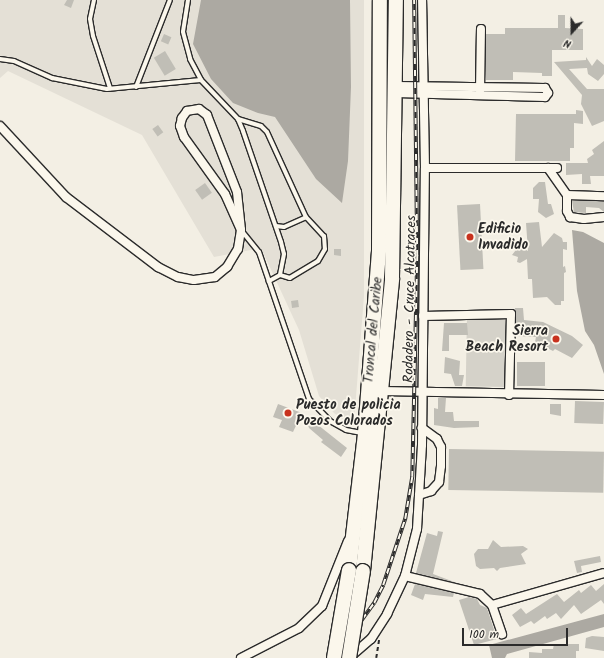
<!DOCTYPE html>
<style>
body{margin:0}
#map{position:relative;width:604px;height:658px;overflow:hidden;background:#f3efe4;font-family:Kalam,sans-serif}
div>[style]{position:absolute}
.built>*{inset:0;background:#e4e0d6}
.green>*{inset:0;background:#d5d2c9;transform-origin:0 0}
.water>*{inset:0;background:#aca9a2}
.building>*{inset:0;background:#c0beb6;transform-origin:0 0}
.path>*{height:1.5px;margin-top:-0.75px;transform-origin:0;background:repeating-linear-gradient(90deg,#2b2b2b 0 4px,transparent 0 7px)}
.roads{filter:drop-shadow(1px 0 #2b2b2b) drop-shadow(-1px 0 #2b2b2b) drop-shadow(0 1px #2b2b2b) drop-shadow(0 -1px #2b2b2b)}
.service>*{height:4px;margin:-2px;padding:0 2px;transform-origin:2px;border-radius:2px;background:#fbf7ec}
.minor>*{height:8px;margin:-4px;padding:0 4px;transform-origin:4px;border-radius:4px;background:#fbf7ec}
.trunk>*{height:14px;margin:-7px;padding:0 7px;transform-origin:7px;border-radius:7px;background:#fbf7ec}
.rail>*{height:3.5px;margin-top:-1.75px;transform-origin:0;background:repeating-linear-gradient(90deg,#fbf7ec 0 6px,#2b2b2b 0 12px);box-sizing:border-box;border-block:1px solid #2b2b2b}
.bridges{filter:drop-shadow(1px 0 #2b2b2b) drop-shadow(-1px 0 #2b2b2b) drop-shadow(0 1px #2b2b2b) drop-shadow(0 -1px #2b2b2b)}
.trunk-bridge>*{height:14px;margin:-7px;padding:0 7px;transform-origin:7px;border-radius:7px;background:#fbf7ec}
.dots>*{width:11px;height:11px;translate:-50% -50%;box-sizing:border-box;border:2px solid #fbf7ec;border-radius:50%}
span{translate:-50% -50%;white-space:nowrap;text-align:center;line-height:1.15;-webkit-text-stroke:3.5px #fbf7ec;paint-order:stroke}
.poi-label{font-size:14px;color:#2b2b2b;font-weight:700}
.left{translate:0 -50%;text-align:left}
.right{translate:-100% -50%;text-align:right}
.street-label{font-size:14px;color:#2b2b2b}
.north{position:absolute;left:552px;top:12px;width:40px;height:40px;-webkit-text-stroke:3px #fbf7ec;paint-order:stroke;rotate:201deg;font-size:11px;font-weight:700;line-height:16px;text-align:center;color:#2b2b2b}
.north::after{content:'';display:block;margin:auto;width:14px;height:18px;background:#2b2b2b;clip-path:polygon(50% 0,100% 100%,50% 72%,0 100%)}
.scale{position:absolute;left:462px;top:628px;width:106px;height:18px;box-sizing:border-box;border:2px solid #2b2b2b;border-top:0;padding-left:5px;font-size:12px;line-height:14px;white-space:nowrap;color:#2b2b2b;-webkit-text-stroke:3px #fbf7ec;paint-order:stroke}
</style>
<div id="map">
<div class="built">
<div style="clip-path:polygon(0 0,364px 0,364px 296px,354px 422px,345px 421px,334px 413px,319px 396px,299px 330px,261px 248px,214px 257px,142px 135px,8px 71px,0 78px)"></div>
</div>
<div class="green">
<div style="left:506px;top:314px;width:73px;height:39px;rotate:91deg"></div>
</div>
<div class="water">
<div style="clip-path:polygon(201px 0,350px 0,351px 87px,348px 161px,342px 203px,316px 179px,275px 117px,258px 113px,233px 103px,211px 79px,193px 44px)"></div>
<div style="clip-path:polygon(572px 230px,583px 232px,604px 243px,604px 374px,594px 345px,585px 331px,577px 291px)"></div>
<div style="clip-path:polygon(604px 614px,604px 627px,507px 654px,505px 658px,492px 658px,489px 645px)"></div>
</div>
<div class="building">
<div style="clip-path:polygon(67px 0,74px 0,71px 8px,64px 5px)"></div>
<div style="clip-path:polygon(558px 15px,565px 15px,565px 28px,583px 29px,583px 50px,552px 50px,552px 76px,542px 76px,542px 73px,513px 72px,513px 80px,486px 80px,486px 34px,505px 34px,505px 28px,558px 28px)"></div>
<div style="left:164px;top:34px;width:8px;height:8px;rotate:23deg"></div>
<div style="left:165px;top:51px;width:21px;height:13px;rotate:59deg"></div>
<div style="clip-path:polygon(586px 57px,592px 66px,597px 59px,604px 65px,604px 74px,598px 81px,588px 74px,587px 68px,569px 69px,587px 89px,604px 89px,604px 121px,592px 126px,581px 104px,582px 95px,554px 62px,586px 60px)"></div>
<div style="clip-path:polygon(576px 110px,583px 111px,583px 124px,574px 123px,574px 148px,570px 148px,570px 161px,515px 161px,516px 114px,576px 114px)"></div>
<div style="left:158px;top:125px;width:9px;height:7px;rotate:54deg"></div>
<div style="clip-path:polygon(604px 141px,604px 176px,590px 176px,591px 184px,582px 184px,582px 174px,566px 175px,566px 163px,588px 163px,587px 159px,594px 154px,592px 150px)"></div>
<div style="clip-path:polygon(539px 182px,545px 182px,548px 204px,551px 204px,554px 214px,546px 218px,538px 212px,539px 199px,533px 199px,533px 188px)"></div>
<div style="left:205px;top:183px;width:12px;height:12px;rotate:55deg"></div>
<div style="clip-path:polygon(572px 201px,604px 201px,604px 212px,599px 208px,586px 207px,586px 213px,574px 212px)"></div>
<div style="left:480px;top:204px;width:65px;height:23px;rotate:87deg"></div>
<div style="clip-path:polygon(539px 222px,542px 247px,554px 233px,562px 238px,563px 242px,567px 242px,567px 250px,563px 249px,563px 267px,565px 266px,566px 272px,564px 273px,564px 301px,561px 301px,561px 305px,555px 305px,547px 297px,533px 298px,532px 279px,528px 279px,527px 259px,520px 263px,517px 262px,518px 257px,512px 255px,519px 246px,528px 251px,526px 223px)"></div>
<div style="clip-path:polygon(334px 249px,341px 249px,341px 256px,334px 255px)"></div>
<div style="left:298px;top:300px;width:7px;height:7px;rotate:82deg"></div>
<div style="clip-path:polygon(515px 308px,523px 308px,524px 320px,543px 322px,572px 336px,583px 345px,572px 358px,555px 349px,553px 351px,535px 342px,536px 337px,516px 336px)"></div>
<div style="clip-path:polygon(444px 323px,467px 323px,468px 335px,449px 335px,449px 351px,442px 351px)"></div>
<div style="clip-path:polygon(445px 357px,460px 361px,459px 375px,464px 375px,462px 386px,455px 386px,451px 374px,444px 373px)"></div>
<div style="left:517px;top:362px;width:28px;height:24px"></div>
<div style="clip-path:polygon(438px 398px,446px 398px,445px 412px,453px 412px,454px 421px,479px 421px,479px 427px,454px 428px,434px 425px,434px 408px,438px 409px)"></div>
<div style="left:575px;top:401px;width:29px;height:22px;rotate:2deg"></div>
<div style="clip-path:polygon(278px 404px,302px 413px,293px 432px,279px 427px,282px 420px,273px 417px)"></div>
<div style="clip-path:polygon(550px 404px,561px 404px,561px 416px,550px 414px)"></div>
<div style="clip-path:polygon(310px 421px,313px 421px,347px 448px,341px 457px,321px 442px,323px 440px,309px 428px,307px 423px)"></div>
<div style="left:449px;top:449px;width:155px;height:41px;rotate:1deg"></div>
<div style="clip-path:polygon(438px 531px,443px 532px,433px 574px,457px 583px,416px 573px,427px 533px,437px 536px)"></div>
<div style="clip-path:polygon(493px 540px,501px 547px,523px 546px,528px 549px,521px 554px,526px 564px,500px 568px,497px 571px,494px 568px,480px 569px,476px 566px,474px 554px,478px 549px,488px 549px)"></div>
<div style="clip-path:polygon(600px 556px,601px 562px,581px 566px,582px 572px,577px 573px,574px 561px)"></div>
<div style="clip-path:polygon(415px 584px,454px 593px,453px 597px,425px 594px,423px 600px,411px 595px)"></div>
<div style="clip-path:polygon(604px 584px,604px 604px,601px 600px,581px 614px,574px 605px,561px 619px,556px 613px,547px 619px,545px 616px,534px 624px,531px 621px,520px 627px,512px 615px,521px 608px,526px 614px,557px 594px,564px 602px,579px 590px,581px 593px,591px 585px,596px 591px)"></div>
<div style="clip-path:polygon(469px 597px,477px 599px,480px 605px,487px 608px,497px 639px,474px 645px,459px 600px)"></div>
<div style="clip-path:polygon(592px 636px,604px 637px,604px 651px,585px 648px,586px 638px)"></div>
<div style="clip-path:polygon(554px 644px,579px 644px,579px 651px,576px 651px,576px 658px,529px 658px,529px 652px,542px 653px,542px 649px,553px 649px)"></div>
</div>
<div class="path">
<div style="left:376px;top:658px;width:18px;rotate:-81deg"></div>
</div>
<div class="roads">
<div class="service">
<div style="left:94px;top:0;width:19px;rotate:102deg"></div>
<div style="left:90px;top:19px;width:17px;rotate:80deg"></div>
<div style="left:93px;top:36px;width:55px;rotate:71.9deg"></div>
<div style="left:188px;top:0;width:32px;rotate:99deg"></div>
<div style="left:183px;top:32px;width:28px;rotate:75deg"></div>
<div style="left:190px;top:59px;width:24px;rotate:62deg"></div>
<div style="left:201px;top:80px;width:54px;rotate:46.5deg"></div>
<div style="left:238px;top:119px;width:13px;rotate:67deg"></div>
<div style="left:243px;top:131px;width:117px;rotate:71.1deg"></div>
<div style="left:281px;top:242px;width:12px;rotate:76deg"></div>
<div style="left:284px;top:254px;width:21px;rotate:101deg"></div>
<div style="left:0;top:59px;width:14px;rotate:8deg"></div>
<div style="left:14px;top:61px;width:42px;rotate:24.1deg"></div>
<div style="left:52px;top:78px;width:56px;rotate:11.3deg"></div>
<div style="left:107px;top:89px;width:94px;rotate:-5.5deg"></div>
<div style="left:136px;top:87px;width:93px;rotate:-68.7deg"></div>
<div style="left:238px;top:119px;width:24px;rotate:17deg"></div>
<div style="left:261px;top:126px;width:8px;rotate:45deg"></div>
<div style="left:267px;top:132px;width:94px;rotate:65.4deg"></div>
<div style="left:306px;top:217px;width:26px;rotate:47deg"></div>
<div style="left:324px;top:236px;width:13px;rotate:86deg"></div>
<div style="left:325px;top:249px;width:14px;rotate:120deg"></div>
<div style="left:318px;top:261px;width:33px;rotate:149deg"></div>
<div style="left:290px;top:278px;width:10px;rotate:-163deg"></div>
<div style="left:280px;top:275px;width:13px;rotate:151deg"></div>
<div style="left:276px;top:226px;width:8px;rotate:7deg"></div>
<div style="left:284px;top:227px;width:24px;rotate:-24deg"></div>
<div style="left:241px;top:230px;width:28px;rotate:51deg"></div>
<div style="left:259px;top:252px;width:155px;rotate:71.2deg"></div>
<div style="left:309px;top:399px;width:30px;rotate:46deg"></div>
<div style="left:330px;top:421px;width:18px;rotate:29deg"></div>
<div style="left:346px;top:430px;width:16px;rotate:11deg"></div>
</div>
<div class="minor">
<div style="left:480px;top:91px;width:62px;rotate:-89.1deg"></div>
<div style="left:396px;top:93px;width:149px;rotate:1.5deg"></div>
<div style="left:545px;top:97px;width:5px;rotate:-53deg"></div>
<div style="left:548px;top:93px;width:6px;rotate:-121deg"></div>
<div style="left:545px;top:88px;width:149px;rotate:-179.2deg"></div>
<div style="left:0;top:126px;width:97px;rotate:47.1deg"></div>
<div style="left:66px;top:197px;width:116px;rotate:37.3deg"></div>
<div style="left:158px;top:267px;width:22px;rotate:27deg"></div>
<div style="left:178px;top:277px;width:16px;rotate:11deg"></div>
<div style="left:194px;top:280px;width:21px;rotate:-8deg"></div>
<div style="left:215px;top:277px;width:16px;rotate:-40deg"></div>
<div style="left:227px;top:267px;width:21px;rotate:-59deg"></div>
<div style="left:238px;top:249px;width:19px;rotate:-81deg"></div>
<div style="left:241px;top:230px;width:38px;rotate:-96deg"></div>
<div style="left:237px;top:192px;width:83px;rotate:-111.3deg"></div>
<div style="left:207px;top:115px;width:10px;rotate:-143deg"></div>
<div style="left:199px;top:109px;width:12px;rotate:171deg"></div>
<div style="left:187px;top:111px;width:9px;rotate:126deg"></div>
<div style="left:182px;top:118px;width:8px;rotate:104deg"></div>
<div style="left:180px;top:126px;width:12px;rotate:70deg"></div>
<div style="left:184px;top:137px;width:70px;rotate:54.3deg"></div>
<div style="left:225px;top:194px;width:39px;rotate:66deg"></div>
<div style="left:425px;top:168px;width:132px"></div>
<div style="left:548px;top:168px;width:33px;rotate:55deg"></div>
<div style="left:567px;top:195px;width:16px;rotate:90deg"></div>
<div style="left:567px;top:211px;width:7px;rotate:63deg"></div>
<div style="left:570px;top:217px;width:14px;rotate:8deg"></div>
<div style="left:584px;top:219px;width:20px;rotate:-6deg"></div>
<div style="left:567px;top:195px;width:37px;rotate:2deg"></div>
<div style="left:423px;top:316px;width:88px;rotate:-1.3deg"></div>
<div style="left:511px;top:314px;width:81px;rotate:91.4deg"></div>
<div style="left:381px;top:391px;width:223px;rotate:1deg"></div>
<div style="left:419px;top:495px;width:13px;rotate:-18deg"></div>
<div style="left:431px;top:491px;width:12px;rotate:-48deg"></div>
<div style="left:439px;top:482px;width:16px;rotate:-83deg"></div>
<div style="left:441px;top:466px;width:19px;rotate:-90deg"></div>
<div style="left:441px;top:447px;width:9px;rotate:-117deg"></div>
<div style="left:437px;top:439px;width:19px;rotate:-144deg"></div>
<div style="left:405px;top:576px;width:77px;rotate:13.5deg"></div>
<div style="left:480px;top:594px;width:16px;rotate:43deg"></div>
<div style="left:492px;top:605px;width:31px;rotate:71deg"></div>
<div style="left:492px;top:605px;width:116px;rotate:-15.9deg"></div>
<div style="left:350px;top:657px;width:28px;rotate:-41deg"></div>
<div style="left:371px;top:639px;width:30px;rotate:-57deg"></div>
<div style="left:387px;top:614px;width:42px;rotate:-64.7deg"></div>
<div style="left:405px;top:576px;width:49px;rotate:-75.7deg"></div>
<div style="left:417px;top:529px;width:84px;rotate:-86.6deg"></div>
<div style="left:422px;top:445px;width:277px;rotate:-89.4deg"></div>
<div style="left:425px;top:168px;width:168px;rotate:-91deg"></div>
<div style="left:241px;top:658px;width:65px;rotate:-27.3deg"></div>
<div style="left:299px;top:628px;width:32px;rotate:-44deg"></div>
<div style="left:322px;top:606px;width:70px;rotate:-68.2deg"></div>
</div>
<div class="trunk">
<div style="left:349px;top:570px;width:138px;rotate:-83.3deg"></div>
<div style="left:365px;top:433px;width:184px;rotate:-85.6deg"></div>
<div style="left:379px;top:250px;width:250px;rotate:-89.8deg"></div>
<div style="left:363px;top:571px;width:294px;rotate:-84.3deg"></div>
<div style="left:392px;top:278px;width:278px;rotate:-89.2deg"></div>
</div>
</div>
<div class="rail">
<div style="left:334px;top:658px;width:68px;rotate:-54deg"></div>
<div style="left:374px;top:603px;width:20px;rotate:-63deg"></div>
<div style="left:383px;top:585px;width:70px;rotate:-71.6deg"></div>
<div style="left:405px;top:519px;width:43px;rotate:-80.5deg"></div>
<div style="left:412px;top:477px;width:221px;rotate:-88.7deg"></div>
<div style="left:417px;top:256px;width:256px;rotate:-90.7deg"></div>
</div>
<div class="bridges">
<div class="trunk-bridge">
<div style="left:334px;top:658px;width:89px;rotate:-80.3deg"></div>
<div style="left:349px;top:658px;width:88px;rotate:-80.9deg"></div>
</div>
</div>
<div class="dots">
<div style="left:470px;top:237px;background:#c8321e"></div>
<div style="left:556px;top:339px;background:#c8321e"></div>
<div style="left:288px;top:413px;background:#c8321e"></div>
</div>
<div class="poi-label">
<span class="left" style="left:478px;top:237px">Edificio<br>Invadido</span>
<span class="right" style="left:548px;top:339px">Sierra<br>Beach Resort</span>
<span class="left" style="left:296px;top:413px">Puesto de policia<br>Pozos Colorados</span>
</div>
<div class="street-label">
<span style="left:410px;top:299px;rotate:-89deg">Rodadero - Cruce Alcatraces</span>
<span style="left:373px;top:330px;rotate:-85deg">Troncal del Caribe</span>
</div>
<div class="north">N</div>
<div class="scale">100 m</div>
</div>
